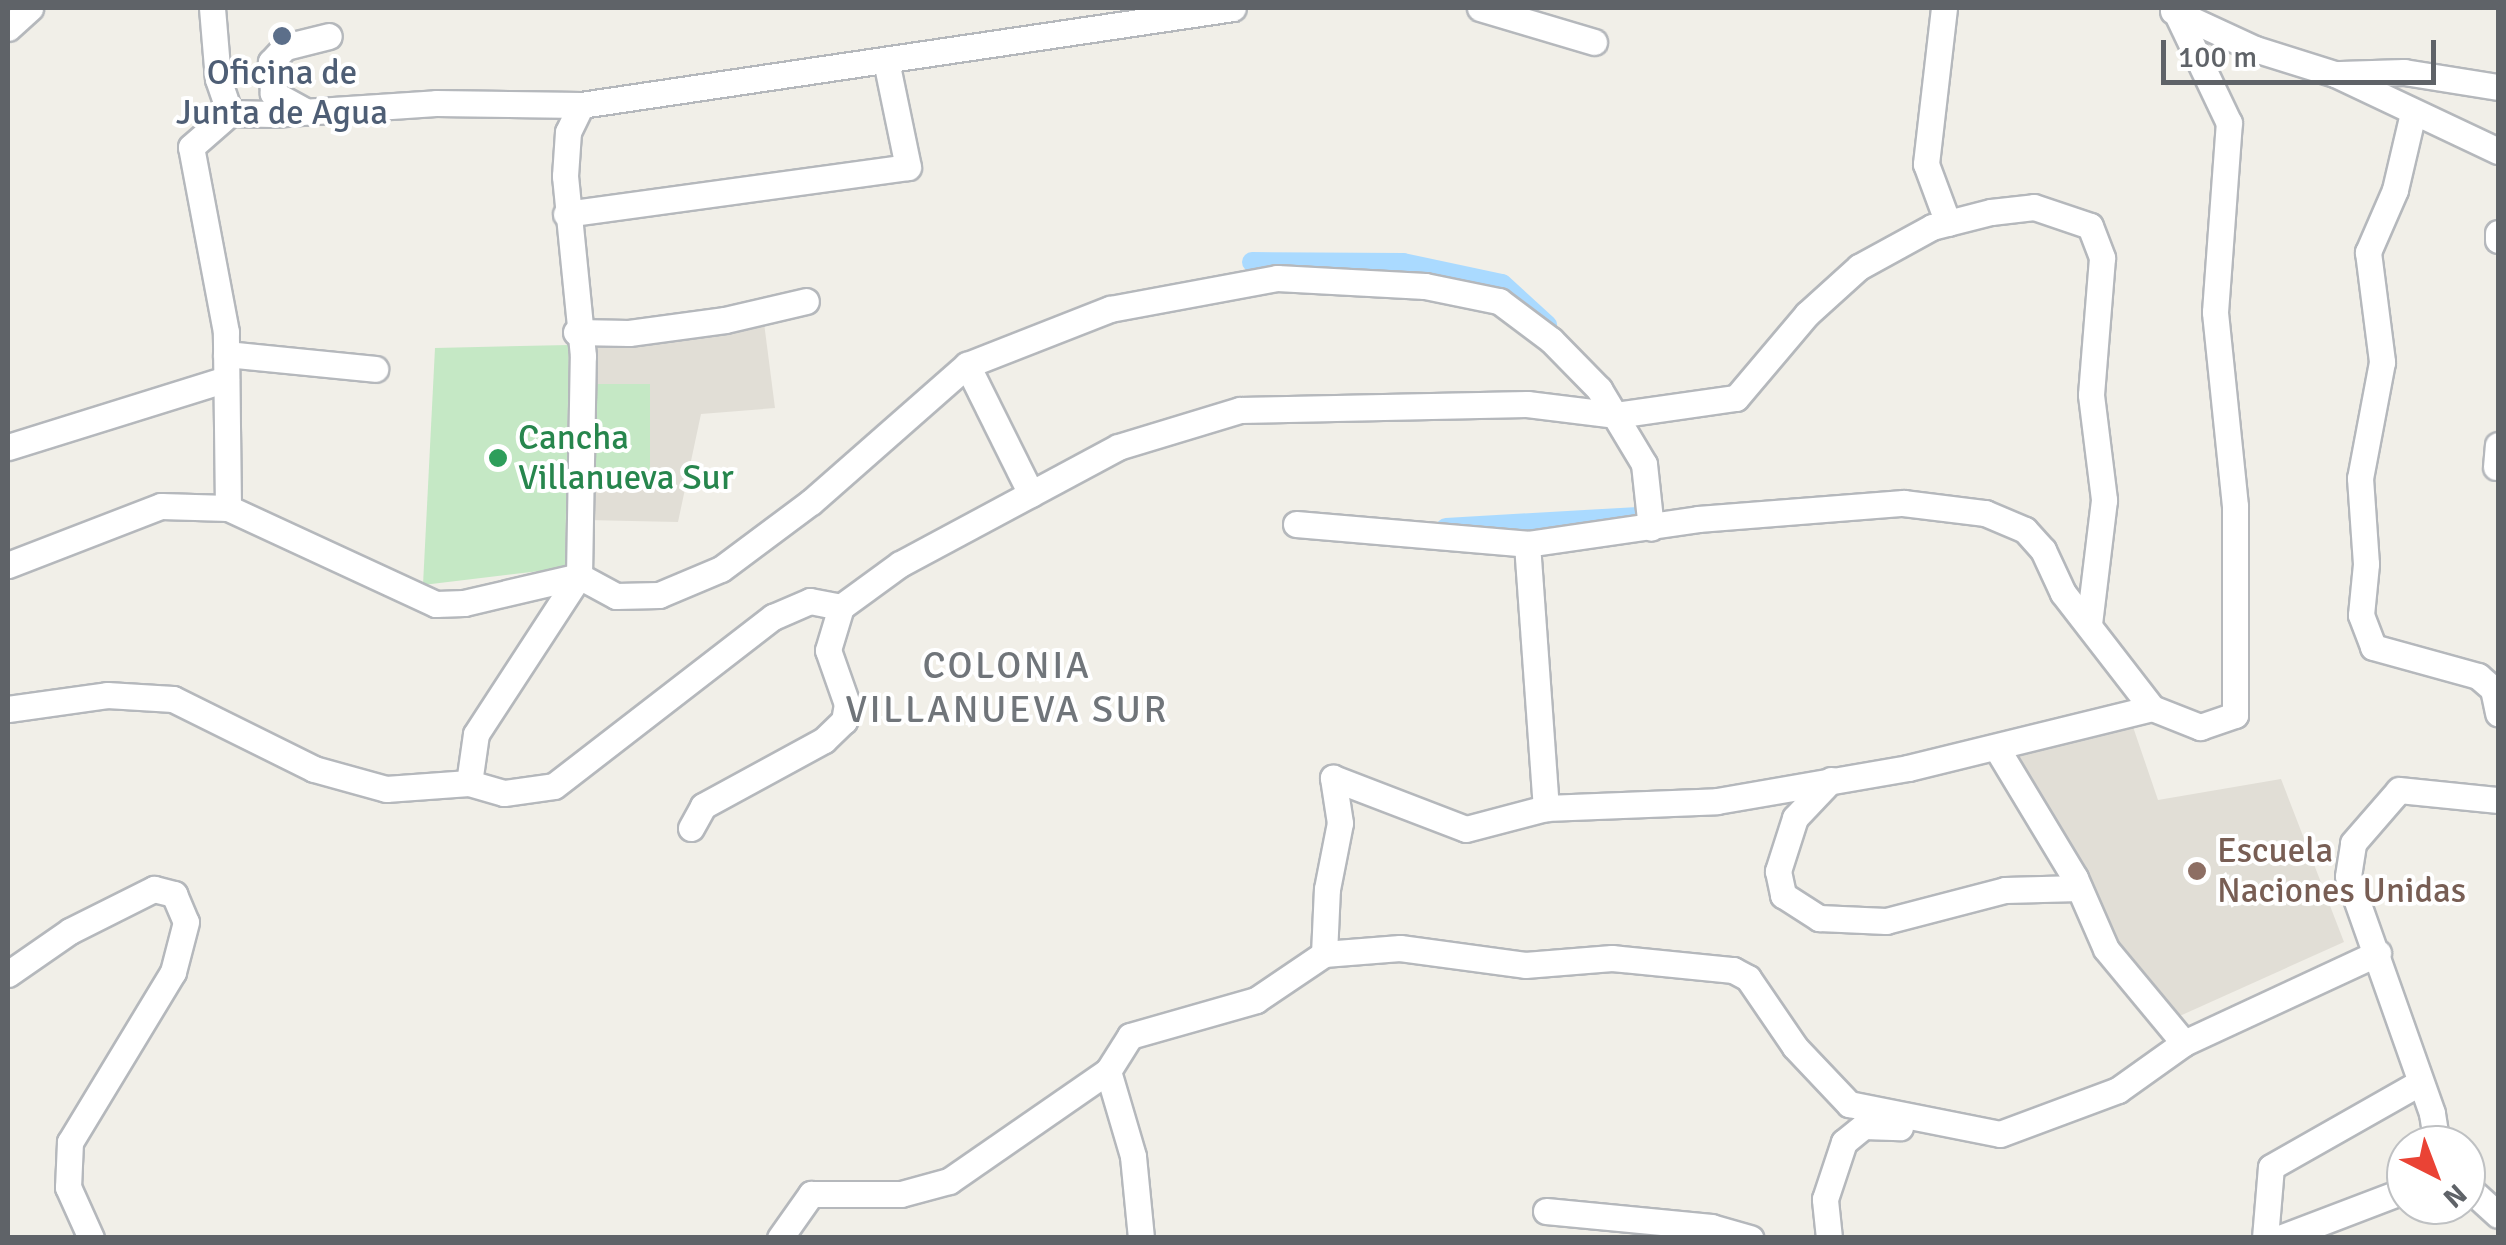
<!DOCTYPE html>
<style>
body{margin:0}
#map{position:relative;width:2506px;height:1245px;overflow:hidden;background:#f1efe8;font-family:Signika,sans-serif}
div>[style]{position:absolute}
.education>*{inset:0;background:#e1ded6}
.green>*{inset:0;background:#c5e8c5;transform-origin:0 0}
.canal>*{height:20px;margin:-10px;padding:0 10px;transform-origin:10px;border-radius:10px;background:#aadaff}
.roads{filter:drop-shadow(2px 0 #b5b8bc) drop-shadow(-2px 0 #b5b8bc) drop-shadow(0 2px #b5b8bc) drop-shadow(0 -2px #b5b8bc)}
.minor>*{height:25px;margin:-12.5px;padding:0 12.5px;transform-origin:12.5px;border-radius:12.5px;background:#fff}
.dots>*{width:28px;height:28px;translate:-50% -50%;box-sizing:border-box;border:5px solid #fff;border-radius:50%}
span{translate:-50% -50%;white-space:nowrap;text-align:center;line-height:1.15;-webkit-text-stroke:8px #fff;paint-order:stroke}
.service-label{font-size:35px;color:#4e5e75}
.leisure-label{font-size:35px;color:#27864d}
.left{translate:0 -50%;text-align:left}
.education-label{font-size:35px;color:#785e54}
.neighbourhood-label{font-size:38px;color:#70757a;letter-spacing:2.5px}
.frame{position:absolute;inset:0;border:10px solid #5f6368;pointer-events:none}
.north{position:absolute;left:2386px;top:1125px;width:100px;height:100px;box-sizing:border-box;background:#fff;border:2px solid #bfc1c3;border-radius:50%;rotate:138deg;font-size:28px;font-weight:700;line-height:40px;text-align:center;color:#5f6368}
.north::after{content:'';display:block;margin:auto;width:35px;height:45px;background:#ea4335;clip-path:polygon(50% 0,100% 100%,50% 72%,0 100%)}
.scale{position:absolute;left:2161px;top:40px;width:275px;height:45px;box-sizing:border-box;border:5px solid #5f6368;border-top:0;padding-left:12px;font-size:30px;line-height:35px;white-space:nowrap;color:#5f6368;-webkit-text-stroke:8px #fff;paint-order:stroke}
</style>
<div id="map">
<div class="education">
<div style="clip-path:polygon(763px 315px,775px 408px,701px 414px,678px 522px,586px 520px,587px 344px)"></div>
<div style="clip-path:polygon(2131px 721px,2158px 800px,2281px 779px,2344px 942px,2173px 1019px,2125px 954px,2008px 754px)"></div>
</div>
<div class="green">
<div style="clip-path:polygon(569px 345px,565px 568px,423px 585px,435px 348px)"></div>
<div style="left:595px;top:384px;width:55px;height:95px"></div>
</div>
<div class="canal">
<div style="left:1252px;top:262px;width:151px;rotate:0.4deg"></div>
<div style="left:1403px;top:263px;width:101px;rotate:12deg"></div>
<div style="left:1502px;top:284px;width:61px;rotate:42.3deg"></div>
<div style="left:1446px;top:528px;width:193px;rotate:-3.3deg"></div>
</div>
<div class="roads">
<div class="minor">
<div style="left:212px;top:8px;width:71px;rotate:85.2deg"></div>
<div style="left:218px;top:79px;width:36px;rotate:71deg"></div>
<div style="left:230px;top:113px;width:42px;rotate:1.4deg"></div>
<div style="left:272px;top:114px;width:164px;rotate:-3.8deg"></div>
<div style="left:436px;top:103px;width:145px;rotate:0.8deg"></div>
<div style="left:581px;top:105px;width:659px;rotate:-8.46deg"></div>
<div style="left:1480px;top:8px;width:119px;rotate:16.6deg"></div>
<div style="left:1944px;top:8px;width:157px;rotate:96.6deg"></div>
<div style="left:1926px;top:164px;width:63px;rotate:69.6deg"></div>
<div style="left:2173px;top:11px;width:90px;rotate:24.9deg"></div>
<div style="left:2255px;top:49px;width:84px;rotate:17.4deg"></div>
<div style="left:2335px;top:74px;width:180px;rotate:25.3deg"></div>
<div style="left:8px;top:28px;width:30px;rotate:-42deg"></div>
<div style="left:2340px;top:74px;width:64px;rotate:-1.8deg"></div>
<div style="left:2404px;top:72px;width:95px;rotate:9.1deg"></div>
<div style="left:305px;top:111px;width:37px;rotate:-151deg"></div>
<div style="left:273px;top:93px;width:31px;rotate:-94deg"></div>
<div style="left:271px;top:62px;width:21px;rotate:-47deg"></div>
<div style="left:285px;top:47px;width:45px;rotate:-14deg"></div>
<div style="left:2413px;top:113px;width:79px;rotate:103.2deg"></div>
<div style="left:2395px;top:190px;width:68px;rotate:113.5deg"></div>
<div style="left:2368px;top:252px;width:111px;rotate:82.7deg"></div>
<div style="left:2382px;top:362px;width:118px;rotate:100.7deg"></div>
<div style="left:2360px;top:478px;width:86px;rotate:86deg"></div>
<div style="left:2366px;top:564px;width:51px;rotate:95.6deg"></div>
<div style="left:2361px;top:615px;width:34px;rotate:69deg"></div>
<div style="left:2373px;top:647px;width:109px;rotate:15.4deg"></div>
<div style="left:2478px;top:676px;width:20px;rotate:41deg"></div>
<div style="left:2493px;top:689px;width:25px;rotate:78deg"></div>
<div style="left:566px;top:214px;width:345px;rotate:-7.8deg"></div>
<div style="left:908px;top:167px;width:108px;rotate:-101.7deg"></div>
<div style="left:2498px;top:233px;width:7px;rotate:90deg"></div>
<div style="left:576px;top:332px;width:53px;rotate:1.1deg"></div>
<div style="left:629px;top:333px;width:97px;rotate:-7.7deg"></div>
<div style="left:725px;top:320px;width:83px;rotate:-13.2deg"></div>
<div style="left:226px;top:354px;width:150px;rotate:5.7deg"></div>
<div style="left:967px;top:365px;width:144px;rotate:63.6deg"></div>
<div style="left:8px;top:447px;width:228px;rotate:-17.3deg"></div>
<div style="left:2496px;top:467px;width:22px;rotate:-85deg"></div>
<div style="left:228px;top:508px;width:176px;rotate:-90.7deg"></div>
<div style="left:226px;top:332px;width:188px;rotate:-100.7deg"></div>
<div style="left:191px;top:147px;width:52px;rotate:-41.1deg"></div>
<div style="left:1296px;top:524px;width:232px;rotate:4.9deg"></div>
<div style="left:1527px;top:544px;width:173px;rotate:-8.3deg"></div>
<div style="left:1698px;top:519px;width:206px;rotate:-4.5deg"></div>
<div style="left:1903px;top:503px;width:83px;rotate:7deg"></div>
<div style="left:1985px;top:513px;width:43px;rotate:23deg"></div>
<div style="left:2025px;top:530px;width:27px;rotate:48deg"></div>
<div style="left:2043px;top:550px;width:47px;rotate:65.1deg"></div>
<div style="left:2063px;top:593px;width:145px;rotate:52.3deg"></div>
<div style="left:1527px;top:544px;width:265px;rotate:85.9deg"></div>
<div style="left:8px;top:565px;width:164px;rotate:-21.1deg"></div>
<div style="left:161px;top:506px;width:67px;rotate:1.7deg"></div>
<div style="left:228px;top:508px;width:229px;rotate:24.8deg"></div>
<div style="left:436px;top:604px;width:28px;rotate:-2deg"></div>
<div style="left:464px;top:603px;width:118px;rotate:-13.2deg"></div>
<div style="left:579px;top:576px;width:42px;rotate:28.4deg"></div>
<div style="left:616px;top:596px;width:43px;rotate:-1.3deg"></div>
<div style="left:659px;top:595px;width:67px;rotate:-22.8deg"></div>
<div style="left:721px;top:569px;width:112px;rotate:-36.7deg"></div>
<div style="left:811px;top:502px;width:208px;rotate:-41.3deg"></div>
<div style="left:967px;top:365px;width:154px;rotate:-21.4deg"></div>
<div style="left:1110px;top:309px;width:170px;rotate:-10.5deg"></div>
<div style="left:1277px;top:278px;width:148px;rotate:3.1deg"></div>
<div style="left:1425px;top:286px;width:76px;rotate:11.5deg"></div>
<div style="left:1499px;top:301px;width:65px;rotate:36.9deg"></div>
<div style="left:1551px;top:340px;width:69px;rotate:45.6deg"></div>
<div style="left:1599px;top:389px;width:87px;rotate:59deg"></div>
<div style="left:1644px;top:464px;width:64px;rotate:83.8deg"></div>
<div style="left:8px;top:709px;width:100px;rotate:-8deg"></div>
<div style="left:107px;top:695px;width:66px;rotate:3.5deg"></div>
<div style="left:173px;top:699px;width:157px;rotate:26.4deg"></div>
<div style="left:314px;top:769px;width:75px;rotate:15.5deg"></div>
<div style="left:386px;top:789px;width:83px;rotate:-4.1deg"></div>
<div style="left:469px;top:783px;width:36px;rotate:16deg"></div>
<div style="left:504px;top:793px;width:50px;rotate:-8deg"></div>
<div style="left:554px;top:786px;width:277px;rotate:-37.7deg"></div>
<div style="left:773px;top:617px;width:40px;rotate:-23.4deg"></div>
<div style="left:810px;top:601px;width:32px;rotate:11deg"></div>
<div style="left:1996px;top:747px;width:153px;rotate:58.9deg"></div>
<div style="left:2075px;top:878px;width:77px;rotate:66.4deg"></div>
<div style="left:2106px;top:949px;width:122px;rotate:50.3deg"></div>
<div style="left:1831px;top:780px;width:52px;rotate:133.5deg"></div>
<div style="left:1795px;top:818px;width:56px;rotate:107.8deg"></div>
<div style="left:1778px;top:871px;width:25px;rotate:78deg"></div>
<div style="left:1783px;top:895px;width:43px;rotate:32.6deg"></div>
<div style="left:1819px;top:918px;width:67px;rotate:2.6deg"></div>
<div style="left:1886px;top:921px;width:123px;rotate:-14.6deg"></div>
<div style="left:2005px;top:890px;width:74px;rotate:-1.5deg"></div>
<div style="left:469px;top:783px;width:49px;rotate:-81.9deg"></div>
<div style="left:476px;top:734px;width:189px;rotate:-56.9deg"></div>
<div style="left:579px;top:576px;width:220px;rotate:-89deg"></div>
<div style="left:583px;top:356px;width:181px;rotate:-95.7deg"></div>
<div style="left:565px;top:176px;width:44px;rotate:-86.1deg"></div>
<div style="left:568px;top:132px;width:30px;rotate:-64deg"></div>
<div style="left:691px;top:828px;width:25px;rotate:-61deg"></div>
<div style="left:703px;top:806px;width:138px;rotate:-28.6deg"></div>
<div style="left:824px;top:740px;width:28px;rotate:-44deg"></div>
<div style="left:844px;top:721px;width:17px;rotate:-80deg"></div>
<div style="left:847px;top:704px;width:57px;rotate:-109.4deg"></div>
<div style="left:828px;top:650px;width:45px;rotate:-73.2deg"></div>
<div style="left:841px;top:607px;width:73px;rotate:-36.1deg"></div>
<div style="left:900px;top:564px;width:247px;rotate:-28.2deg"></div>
<div style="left:1118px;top:447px;width:127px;rotate:-16.9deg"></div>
<div style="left:1240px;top:410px;width:287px;rotate:-1.2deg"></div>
<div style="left:1527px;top:404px;width:90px;rotate:7deg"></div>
<div style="left:1616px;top:415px;width:121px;rotate:-8.1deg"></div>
<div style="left:1736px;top:398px;width:110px;rotate:-49.8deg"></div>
<div style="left:1807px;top:314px;width:70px;rotate:-42.1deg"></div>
<div style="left:1859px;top:267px;width:83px;rotate:-28.7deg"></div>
<div style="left:1932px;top:227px;width:61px;rotate:-14.3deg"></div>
<div style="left:1991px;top:212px;width:43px;rotate:-6.6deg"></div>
<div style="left:2034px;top:207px;width:59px;rotate:18.7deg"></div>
<div style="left:2090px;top:226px;width:34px;rotate:69deg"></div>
<div style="left:2102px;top:258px;width:137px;rotate:94.6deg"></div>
<div style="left:2091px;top:395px;width:106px;rotate:82.9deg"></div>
<div style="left:2104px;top:500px;width:125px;rotate:96.9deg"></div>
<div style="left:1324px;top:954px;width:65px;rotate:-87.4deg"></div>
<div style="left:1327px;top:889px;width:67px;rotate:-78.9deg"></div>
<div style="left:1340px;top:823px;width:46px;rotate:-98.8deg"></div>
<div style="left:1333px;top:778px;width:142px;rotate:21deg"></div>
<div style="left:1466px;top:829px;width:83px;rotate:-14.7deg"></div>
<div style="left:1546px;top:808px;width:171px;rotate:-2.3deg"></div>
<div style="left:1717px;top:801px;width:194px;rotate:-9.8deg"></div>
<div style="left:1908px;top:768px;width:251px;rotate:-13.8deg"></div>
<div style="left:2152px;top:708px;width:52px;rotate:21.6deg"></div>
<div style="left:2200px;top:727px;width:37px;rotate:-19deg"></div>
<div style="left:2235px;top:715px;width:209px;rotate:-90deg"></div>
<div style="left:2235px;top:506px;width:195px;rotate:-95.9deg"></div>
<div style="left:2215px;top:312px;width:190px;rotate:-85.8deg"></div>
<div style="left:2229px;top:123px;width:123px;rotate:-115.5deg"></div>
<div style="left:8px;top:974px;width:75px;rotate:-34.7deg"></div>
<div style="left:70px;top:931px;width:94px;rotate:-26.6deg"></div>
<div style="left:154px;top:889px;width:21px;rotate:14deg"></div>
<div style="left:174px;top:894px;width:30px;rotate:67deg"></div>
<div style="left:186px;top:922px;width:52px;rotate:104.6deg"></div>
<div style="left:173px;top:972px;width:199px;rotate:121.2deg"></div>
<div style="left:70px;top:1142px;width:45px;rotate:92.5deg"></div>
<div style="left:68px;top:1187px;width:56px;rotate:65.7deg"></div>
<div style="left:2437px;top:1145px;width:32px;rotate:-99deg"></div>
<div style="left:2432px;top:1113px;width:251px;rotate:-109.5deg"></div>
<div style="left:2348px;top:876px;width:33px;rotate:-81deg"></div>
<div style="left:2353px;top:843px;width:70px;rotate:-49deg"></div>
<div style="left:2399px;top:790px;width:100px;rotate:5.8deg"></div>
<div style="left:2466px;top:1186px;width:43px;rotate:42.2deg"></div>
<div style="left:1546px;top:1211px;width:166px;rotate:5.5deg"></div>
<div style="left:1711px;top:1227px;width:41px;rotate:15.8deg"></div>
<div style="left:780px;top:1238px;width:54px;rotate:-54.8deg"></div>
<div style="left:811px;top:1194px;width:90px"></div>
<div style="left:901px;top:1194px;width:50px;rotate:-15.2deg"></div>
<div style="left:949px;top:1181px;width:193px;rotate:-34.7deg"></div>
<div style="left:1141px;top:1238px;width:82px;rotate:-95.6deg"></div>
<div style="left:1133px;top:1156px;width:89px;rotate:-106.4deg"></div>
<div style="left:1108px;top:1071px;width:41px;rotate:-57.8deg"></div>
<div style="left:1130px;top:1036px;width:131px;rotate:-15.9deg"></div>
<div style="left:1256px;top:1000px;width:82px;rotate:-34.1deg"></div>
<div style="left:1324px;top:954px;width:76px;rotate:-4.5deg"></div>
<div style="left:1400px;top:948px;width:126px;rotate:7.7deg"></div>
<div style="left:1525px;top:965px;width:87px;rotate:-4.6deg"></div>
<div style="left:1612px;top:958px;width:122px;rotate:5.7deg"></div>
<div style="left:1733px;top:970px;width:17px;rotate:28deg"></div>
<div style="left:1748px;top:978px;width:83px;rotate:55.7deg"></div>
<div style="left:1795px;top:1047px;width:79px;rotate:46.5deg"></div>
<div style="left:1849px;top:1104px;width:154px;rotate:11.2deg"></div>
<div style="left:2000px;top:1134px;width:126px;rotate:-20.4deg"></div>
<div style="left:2118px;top:1090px;width:81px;rotate:-35.5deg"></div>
<div style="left:2184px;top:1043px;width:214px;rotate:-24.9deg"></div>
<div style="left:1829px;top:1238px;width:39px;rotate:-96deg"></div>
<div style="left:1825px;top:1199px;width:60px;rotate:-71.6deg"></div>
<div style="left:1844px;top:1142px;width:26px;rotate:-39deg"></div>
<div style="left:1864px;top:1126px;width:36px;rotate:2deg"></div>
<div style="left:2265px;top:1238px;width:71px;rotate:-85.2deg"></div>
<div style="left:2271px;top:1167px;width:168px;rotate:-29.6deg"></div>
<div style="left:2280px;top:1238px;width:135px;rotate:-20.9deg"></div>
</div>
</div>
<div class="dots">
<div style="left:282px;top:36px;background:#5c6f8a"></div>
<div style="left:498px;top:458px;background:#2e9e5b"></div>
<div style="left:2197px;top:871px;background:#8d6e63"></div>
</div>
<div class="service-label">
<span style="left:282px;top:93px">Oficina de<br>Junta de Agua</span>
</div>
<div class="leisure-label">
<span class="left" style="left:518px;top:458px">Cancha<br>Villanueva Sur</span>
</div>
<div class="education-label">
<span class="left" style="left:2217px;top:871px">Escuela<br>Naciones Unidas</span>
</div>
<div class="neighbourhood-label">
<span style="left:1007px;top:688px">COLONIA<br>VILLANUEVA SUR</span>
</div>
<div class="frame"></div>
<div class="north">N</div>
<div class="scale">100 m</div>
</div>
